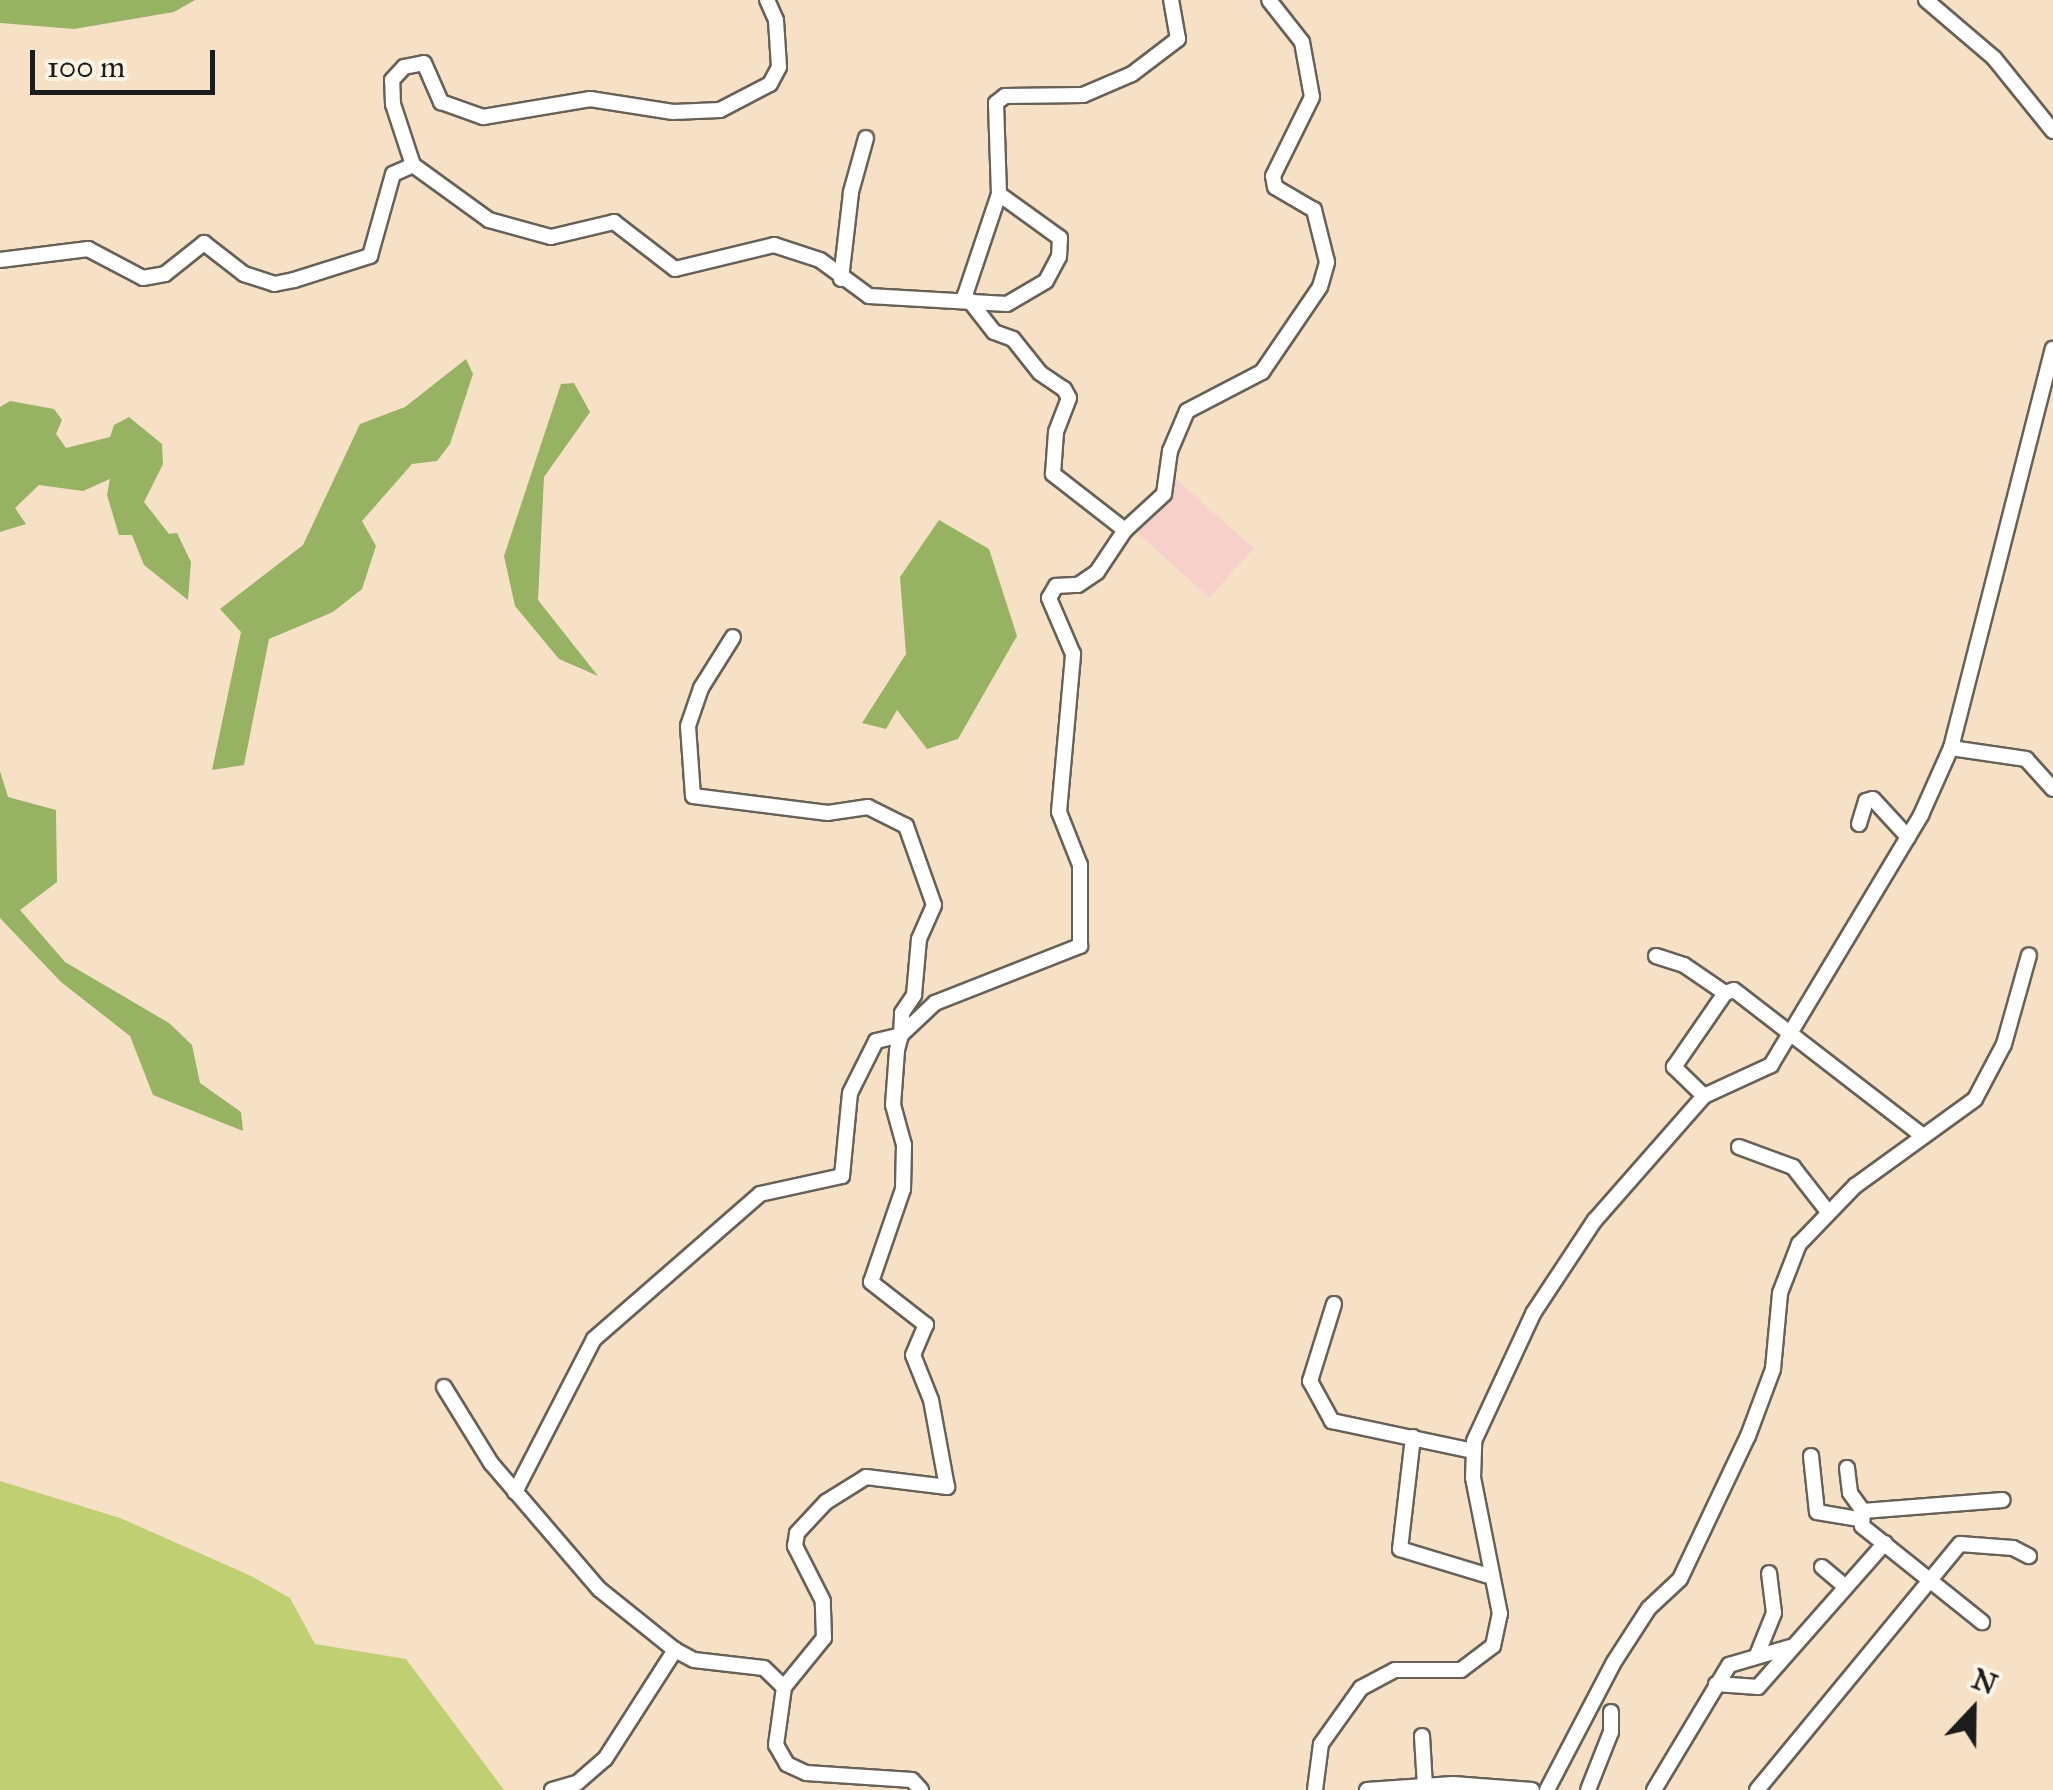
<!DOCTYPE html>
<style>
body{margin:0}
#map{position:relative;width:2053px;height:1790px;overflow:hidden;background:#f6e1c7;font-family:"IM FELL Great Primer",serif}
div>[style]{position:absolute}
.built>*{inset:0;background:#f7d0cc;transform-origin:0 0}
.green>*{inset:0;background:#bfcf71}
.forest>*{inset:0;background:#97b263}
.roads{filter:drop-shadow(2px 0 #686158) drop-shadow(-2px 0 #686158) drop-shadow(0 2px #686158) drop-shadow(0 -2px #686158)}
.minor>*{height:14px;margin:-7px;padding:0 7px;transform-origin:7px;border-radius:7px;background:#fff}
span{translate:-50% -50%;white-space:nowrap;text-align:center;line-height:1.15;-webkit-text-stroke:8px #fcf5e5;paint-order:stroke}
.north{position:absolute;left:1923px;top:1660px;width:100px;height:100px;-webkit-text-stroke:8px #fcf5e5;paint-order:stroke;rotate:22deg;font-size:28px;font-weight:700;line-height:40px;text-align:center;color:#1c1c1c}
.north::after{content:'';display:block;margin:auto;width:35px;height:45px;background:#1c1c1c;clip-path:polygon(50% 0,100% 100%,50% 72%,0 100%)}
.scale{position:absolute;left:30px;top:50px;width:185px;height:45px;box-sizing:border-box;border:5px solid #1c1c1c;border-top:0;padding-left:12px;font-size:30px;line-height:35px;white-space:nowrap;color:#1c1c1c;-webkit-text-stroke:8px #fcf5e5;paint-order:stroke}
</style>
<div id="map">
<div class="built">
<div style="left:1174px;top:477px;width:107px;height:66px;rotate:42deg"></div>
</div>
<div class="green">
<div style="clip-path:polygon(0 1481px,120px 1518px,249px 1575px,290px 1598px,315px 1644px,406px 1659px,504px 1790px,0 1790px)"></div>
</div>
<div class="forest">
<div style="clip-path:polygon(0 0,195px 0,174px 12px,74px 29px,0 23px)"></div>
<div style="clip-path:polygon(466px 359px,473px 374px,450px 444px,437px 461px,412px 464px,362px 521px,376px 546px,362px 589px,333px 612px,269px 639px,244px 765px,212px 770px,241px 632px,220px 609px,303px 545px,360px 424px,405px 407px)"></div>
<div style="clip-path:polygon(574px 383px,590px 412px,544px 477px,538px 600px,598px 676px,559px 659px,515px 606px,504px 556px,561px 384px)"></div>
<div style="clip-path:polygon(10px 401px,54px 409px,62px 420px,56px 434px,66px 448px,110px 437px,114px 425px,129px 417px,162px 444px,163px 464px,144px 502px,169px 534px,177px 533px,191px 562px,188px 600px,144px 565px,132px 535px,119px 535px,107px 495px,110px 479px,83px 491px,39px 485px,15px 508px,26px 524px,0 532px,0 407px)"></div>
<div style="clip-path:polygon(939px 520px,989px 549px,1017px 636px,958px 739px,927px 749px,897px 710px,886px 729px,862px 723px,906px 654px,900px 577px)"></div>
<div style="clip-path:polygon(0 771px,8px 797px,56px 810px,57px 882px,20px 910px,65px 962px,169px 1023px,192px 1045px,200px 1083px,241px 1112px,243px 1131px,153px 1095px,130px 1036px,61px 982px,0 918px)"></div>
</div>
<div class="roads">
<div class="minor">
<div style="left:1926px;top:0;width:89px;rotate:40.5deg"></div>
<div style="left:1994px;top:58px;width:94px;rotate:51.1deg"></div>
<div style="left:413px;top:165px;width:64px;rotate:-108.2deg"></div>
<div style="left:393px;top:104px;width:24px;rotate:-92deg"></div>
<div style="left:392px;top:80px;width:18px;rotate:-47deg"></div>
<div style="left:404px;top:67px;width:20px;rotate:-11deg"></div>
<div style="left:424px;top:63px;width:43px;rotate:66.4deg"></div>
<div style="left:441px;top:102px;width:45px;rotate:19.7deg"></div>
<div style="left:483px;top:117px;width:109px;rotate:-9.5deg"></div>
<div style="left:590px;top:99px;width:84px;rotate:8.9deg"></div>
<div style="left:673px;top:112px;width:47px;rotate:-2.4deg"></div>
<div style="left:720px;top:110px;width:56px;rotate:-27.5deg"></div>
<div style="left:770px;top:84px;width:19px;rotate:-62deg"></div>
<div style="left:779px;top:67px;width:47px;rotate:-93.7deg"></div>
<div style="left:776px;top:20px;width:22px;rotate:-114deg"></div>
<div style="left:999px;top:194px;width:107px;rotate:108.6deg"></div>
<div style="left:965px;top:295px;width:47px;rotate:51.9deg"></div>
<div style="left:994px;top:332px;width:20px;rotate:20deg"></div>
<div style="left:1013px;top:339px;width:43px;rotate:51.5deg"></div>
<div style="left:1040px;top:373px;width:29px;rotate:34deg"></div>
<div style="left:1064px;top:389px;width:10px;rotate:61deg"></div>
<div style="left:1069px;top:398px;width:36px;rotate:111deg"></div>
<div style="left:1056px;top:432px;width:42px;rotate:94.1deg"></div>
<div style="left:1053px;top:474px;width:91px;rotate:37.9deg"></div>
<div style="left:0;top:260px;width:89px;rotate:-7.1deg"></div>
<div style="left:88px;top:249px;width:62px;rotate:27.8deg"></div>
<div style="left:143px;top:278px;width:22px;rotate:-10deg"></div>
<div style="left:165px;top:274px;width:50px;rotate:-38.5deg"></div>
<div style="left:204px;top:243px;width:51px;rotate:37.8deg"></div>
<div style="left:244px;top:274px;width:32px;rotate:18deg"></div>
<div style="left:274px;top:284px;width:20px;rotate:-11deg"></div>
<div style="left:294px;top:280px;width:80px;rotate:-17.5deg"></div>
<div style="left:370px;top:256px;width:85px;rotate:-74.3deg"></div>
<div style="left:393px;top:174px;width:22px;rotate:-24deg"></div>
<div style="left:413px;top:165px;width:94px;rotate:35.9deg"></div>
<div style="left:489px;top:220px;width:64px;rotate:15.3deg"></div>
<div style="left:551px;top:237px;width:65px;rotate:-13.4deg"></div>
<div style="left:614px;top:222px;width:77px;rotate:37.6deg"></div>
<div style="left:675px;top:269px;width:102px;rotate:-13.6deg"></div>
<div style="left:774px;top:245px;width:48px;rotate:18.1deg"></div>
<div style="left:820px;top:260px;width:61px;rotate:36.3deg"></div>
<div style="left:869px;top:296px;width:138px;rotate:3.3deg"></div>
<div style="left:1007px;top:304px;width:45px;rotate:-30.5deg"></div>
<div style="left:1046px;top:281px;width:27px;rotate:-62deg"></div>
<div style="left:1059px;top:257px;width:19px;rotate:-87deg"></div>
<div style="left:1060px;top:238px;width:75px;rotate:-144.2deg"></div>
<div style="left:999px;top:194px;width:91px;rotate:-91.9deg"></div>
<div style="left:996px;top:103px;width:11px;rotate:-38deg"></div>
<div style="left:1005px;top:96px;width:78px;rotate:-0.7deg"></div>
<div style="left:1083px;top:95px;width:53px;rotate:-23.2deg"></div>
<div style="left:1132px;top:74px;width:58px;rotate:-37.3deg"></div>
<div style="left:1178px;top:39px;width:40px;rotate:-100deg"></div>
<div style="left:841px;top:279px;width:88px;rotate:-83.4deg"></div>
<div style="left:851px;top:192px;width:56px;rotate:-74.5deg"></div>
<div style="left:1951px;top:748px;width:76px;rotate:8.3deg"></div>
<div style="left:2026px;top:759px;width:40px;rotate:48deg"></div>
<div style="left:1859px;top:824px;width:24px;rotate:-73deg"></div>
<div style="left:1866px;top:801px;width:7px;rotate:-16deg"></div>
<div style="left:1873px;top:799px;width:52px;rotate:47.4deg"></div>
<div style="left:1656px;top:956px;width:29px;rotate:18deg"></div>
<div style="left:1684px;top:965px;width:50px;rotate:34.3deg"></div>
<div style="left:1725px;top:993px;width:9px;rotate:-18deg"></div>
<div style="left:1734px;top:990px;width:239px;rotate:37.7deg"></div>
<div style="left:1704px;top:1096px;width:42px;rotate:-136deg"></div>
<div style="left:1674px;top:1067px;width:90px;rotate:-55.4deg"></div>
<div style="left:1739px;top:1147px;width:58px;rotate:20.3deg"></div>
<div style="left:1793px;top:1167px;width:58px;rotate:52deg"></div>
<div style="left:1334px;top:1304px;width:81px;rotate:107.3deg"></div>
<div style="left:1310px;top:1381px;width:46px;rotate:61.2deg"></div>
<div style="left:1332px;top:1421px;width:144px;rotate:12deg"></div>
<div style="left:444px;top:1387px;width:89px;rotate:58.3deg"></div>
<div style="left:491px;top:1463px;width:166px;rotate:49.4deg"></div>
<div style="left:599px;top:1589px;width:97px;rotate:38.8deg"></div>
<div style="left:675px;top:1650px;width:21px;rotate:28deg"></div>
<div style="left:694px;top:1660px;width:70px;rotate:6.5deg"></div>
<div style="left:764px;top:1668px;width:28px;rotate:44deg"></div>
<div style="left:1413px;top:1437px;width:113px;rotate:96.6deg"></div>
<div style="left:1400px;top:1549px;width:93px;rotate:16.9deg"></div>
<div style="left:1811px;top:1456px;width:56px;rotate:83.9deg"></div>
<div style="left:1817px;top:1512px;width:43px;rotate:9.5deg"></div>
<div style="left:1847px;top:1468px;width:25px;rotate:83deg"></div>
<div style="left:1850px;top:1493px;width:22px;rotate:54deg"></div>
<div style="left:1863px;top:1511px;width:15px;rotate:94deg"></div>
<div style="left:1862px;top:1526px;width:154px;rotate:38.7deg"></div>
<div style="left:515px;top:1492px;width:172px;rotate:-62.7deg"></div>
<div style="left:594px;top:1339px;width:220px;rotate:-41.1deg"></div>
<div style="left:760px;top:1194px;width:84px;rotate:-12.4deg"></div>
<div style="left:842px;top:1176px;width:83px;rotate:-84.5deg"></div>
<div style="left:850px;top:1093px;width:58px;rotate:-63.4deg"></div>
<div style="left:876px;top:1041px;width:26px;rotate:-13deg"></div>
<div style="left:901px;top:1035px;width:22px;rotate:-87deg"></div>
<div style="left:902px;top:1013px;width:22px;rotate:-56deg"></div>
<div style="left:914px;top:995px;width:56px;rotate:-84.9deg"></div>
<div style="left:919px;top:939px;width:37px;rotate:-66deg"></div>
<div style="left:934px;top:905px;width:84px;rotate:-109.5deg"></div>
<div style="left:906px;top:826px;width:42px;rotate:-153.4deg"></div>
<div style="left:868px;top:807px;width:40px;rotate:171.5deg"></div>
<div style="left:828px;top:813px;width:136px;rotate:-172.8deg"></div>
<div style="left:693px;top:796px;width:70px;rotate:-94.1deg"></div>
<div style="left:688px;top:726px;width:40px;rotate:-71.1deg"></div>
<div style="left:701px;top:688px;width:60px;rotate:-57.9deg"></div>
<div style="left:1863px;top:1511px;width:140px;rotate:-4.5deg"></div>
<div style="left:1822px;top:1567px;width:30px;rotate:40deg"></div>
<div style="left:1757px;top:1655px;width:45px;rotate:-68deg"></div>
<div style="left:1774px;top:1613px;width:40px;rotate:-97.1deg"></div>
<div style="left:1716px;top:1684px;width:42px;rotate:4.1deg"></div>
<div style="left:1758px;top:1687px;width:192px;rotate:-48.6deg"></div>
<div style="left:1422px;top:1736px;width:50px;rotate:86.6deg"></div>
<div style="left:552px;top:1790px;width:26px;rotate:-16deg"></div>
<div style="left:577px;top:1783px;width:37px;rotate:-41deg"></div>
<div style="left:605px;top:1759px;width:130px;rotate:-57.3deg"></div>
<div style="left:921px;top:1790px;width:13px;rotate:-132deg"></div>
<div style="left:912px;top:1780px;width:106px;rotate:-176.2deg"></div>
<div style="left:806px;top:1773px;width:21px;rotate:-155deg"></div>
<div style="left:787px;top:1764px;width:22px;rotate:-120deg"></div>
<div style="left:776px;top:1745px;width:59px;rotate:-82.1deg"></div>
<div style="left:784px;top:1687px;width:63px;rotate:-50.8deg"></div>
<div style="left:824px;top:1638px;width:37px;rotate:-92deg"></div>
<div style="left:823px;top:1601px;width:62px;rotate:-117deg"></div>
<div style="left:795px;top:1546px;width:13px;rotate:-81deg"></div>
<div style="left:797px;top:1533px;width:42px;rotate:-46.9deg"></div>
<div style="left:826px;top:1502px;width:47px;rotate:-32deg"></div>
<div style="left:866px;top:1477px;width:82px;rotate:7deg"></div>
<div style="left:947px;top:1487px;width:88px;rotate:-100.4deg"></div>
<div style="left:931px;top:1400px;width:48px;rotate:-111.8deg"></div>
<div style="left:913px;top:1355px;width:33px;rotate:-67deg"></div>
<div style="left:926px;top:1325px;width:70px;rotate:-142deg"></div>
<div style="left:871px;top:1282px;width:98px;rotate:-71deg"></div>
<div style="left:903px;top:1189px;width:44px;rotate:-88.7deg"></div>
<div style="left:904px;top:1145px;width:41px;rotate:-105.4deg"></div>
<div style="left:893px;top:1105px;width:55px;rotate:-85.8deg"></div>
<div style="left:897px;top:1050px;width:16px;rotate:-75deg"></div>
<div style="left:901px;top:1035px;width:47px;rotate:-43.3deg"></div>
<div style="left:935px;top:1003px;width:156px;rotate:-21.5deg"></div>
<div style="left:1080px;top:946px;width:81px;rotate:-90deg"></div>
<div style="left:1080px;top:865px;width:57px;rotate:-111.6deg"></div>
<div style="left:1059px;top:812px;width:159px;rotate:-84.9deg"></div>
<div style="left:1073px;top:654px;width:61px;rotate:-113.2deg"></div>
<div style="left:1049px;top:598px;width:14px;rotate:-60deg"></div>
<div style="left:1056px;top:586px;width:22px;rotate:-3deg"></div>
<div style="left:1078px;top:585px;width:23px;rotate:-34deg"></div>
<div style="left:1097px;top:572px;width:50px;rotate:-56.3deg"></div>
<div style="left:1125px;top:530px;width:53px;rotate:-42.7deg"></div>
<div style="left:1164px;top:494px;width:43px;rotate:-82.1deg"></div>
<div style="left:1170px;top:451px;width:43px;rotate:-67deg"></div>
<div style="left:1187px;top:411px;width:85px;rotate:-27.5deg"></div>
<div style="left:1262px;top:372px;width:103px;rotate:-55.7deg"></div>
<div style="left:1320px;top:287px;width:26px;rotate:-74deg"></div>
<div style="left:1327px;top:262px;width:54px;rotate:-104deg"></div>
<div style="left:1314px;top:210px;width:45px;rotate:-149.5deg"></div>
<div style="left:1275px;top:187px;width:11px;rotate:-100deg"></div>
<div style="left:1273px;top:176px;width:88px;rotate:-63.7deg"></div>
<div style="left:1312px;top:97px;width:56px;rotate:-100.3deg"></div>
<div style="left:1302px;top:42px;width:53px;rotate:-128.2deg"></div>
<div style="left:1315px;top:1790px;width:46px;rotate:-82.6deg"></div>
<div style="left:1321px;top:1744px;width:69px;rotate:-54.5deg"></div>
<div style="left:1361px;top:1688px;width:38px;rotate:-28deg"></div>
<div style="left:1395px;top:1670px;width:66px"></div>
<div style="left:1461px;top:1670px;width:40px;rotate:-37deg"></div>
<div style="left:1493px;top:1646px;width:33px;rotate:-78deg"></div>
<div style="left:1500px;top:1614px;width:139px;rotate:-101.2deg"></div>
<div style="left:1473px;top:1478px;width:37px;rotate:-88deg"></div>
<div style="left:1474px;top:1441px;width:142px;rotate:-65.1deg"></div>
<div style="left:1534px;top:1312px;width:110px;rotate:-56.5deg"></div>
<div style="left:1595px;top:1220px;width:165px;rotate:-48.7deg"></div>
<div style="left:1704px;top:1096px;width:74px;rotate:-24.8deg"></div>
<div style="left:1771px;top:1065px;width:292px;rotate:-59deg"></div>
<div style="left:1921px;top:815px;width:73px;rotate:-65.9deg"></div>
<div style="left:1951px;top:748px;width:412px;rotate:-75.7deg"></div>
<div style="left:1367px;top:1790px;width:86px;rotate:-4deg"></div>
<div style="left:1453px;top:1784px;width:79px;rotate:4.3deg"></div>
<div style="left:1547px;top:1790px;width:144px;rotate:-62.4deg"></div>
<div style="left:1614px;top:1662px;width:64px;rotate:-57.1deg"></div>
<div style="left:1649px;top:1608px;width:42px;rotate:-43.1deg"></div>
<div style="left:1680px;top:1579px;width:158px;rotate:-64.6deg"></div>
<div style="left:1748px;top:1436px;width:72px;rotate:-69.5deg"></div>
<div style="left:1773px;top:1369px;width:76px;rotate:-84.7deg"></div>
<div style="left:1780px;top:1293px;width:53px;rotate:-68.8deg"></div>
<div style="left:1799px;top:1244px;width:81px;rotate:-46deg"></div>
<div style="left:1855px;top:1186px;width:148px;rotate:-35.9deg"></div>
<div style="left:1975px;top:1099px;width:62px;rotate:-62.2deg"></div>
<div style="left:2004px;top:1044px;width:92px;rotate:-74.3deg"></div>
<div style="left:1588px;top:1790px;width:62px;rotate:-68.4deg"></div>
<div style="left:1611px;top:1732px;width:20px;rotate:-90deg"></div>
<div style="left:1654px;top:1790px;width:146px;rotate:-59deg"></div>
<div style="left:1729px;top:1665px;width:64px;rotate:-16.4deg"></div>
<div style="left:1757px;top:1790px;width:319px;rotate:-50.5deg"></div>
<div style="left:1960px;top:1544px;width:53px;rotate:4.3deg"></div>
<div style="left:2013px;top:1548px;width:18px;rotate:27deg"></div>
</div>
</div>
<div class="north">N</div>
<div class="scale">100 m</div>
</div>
